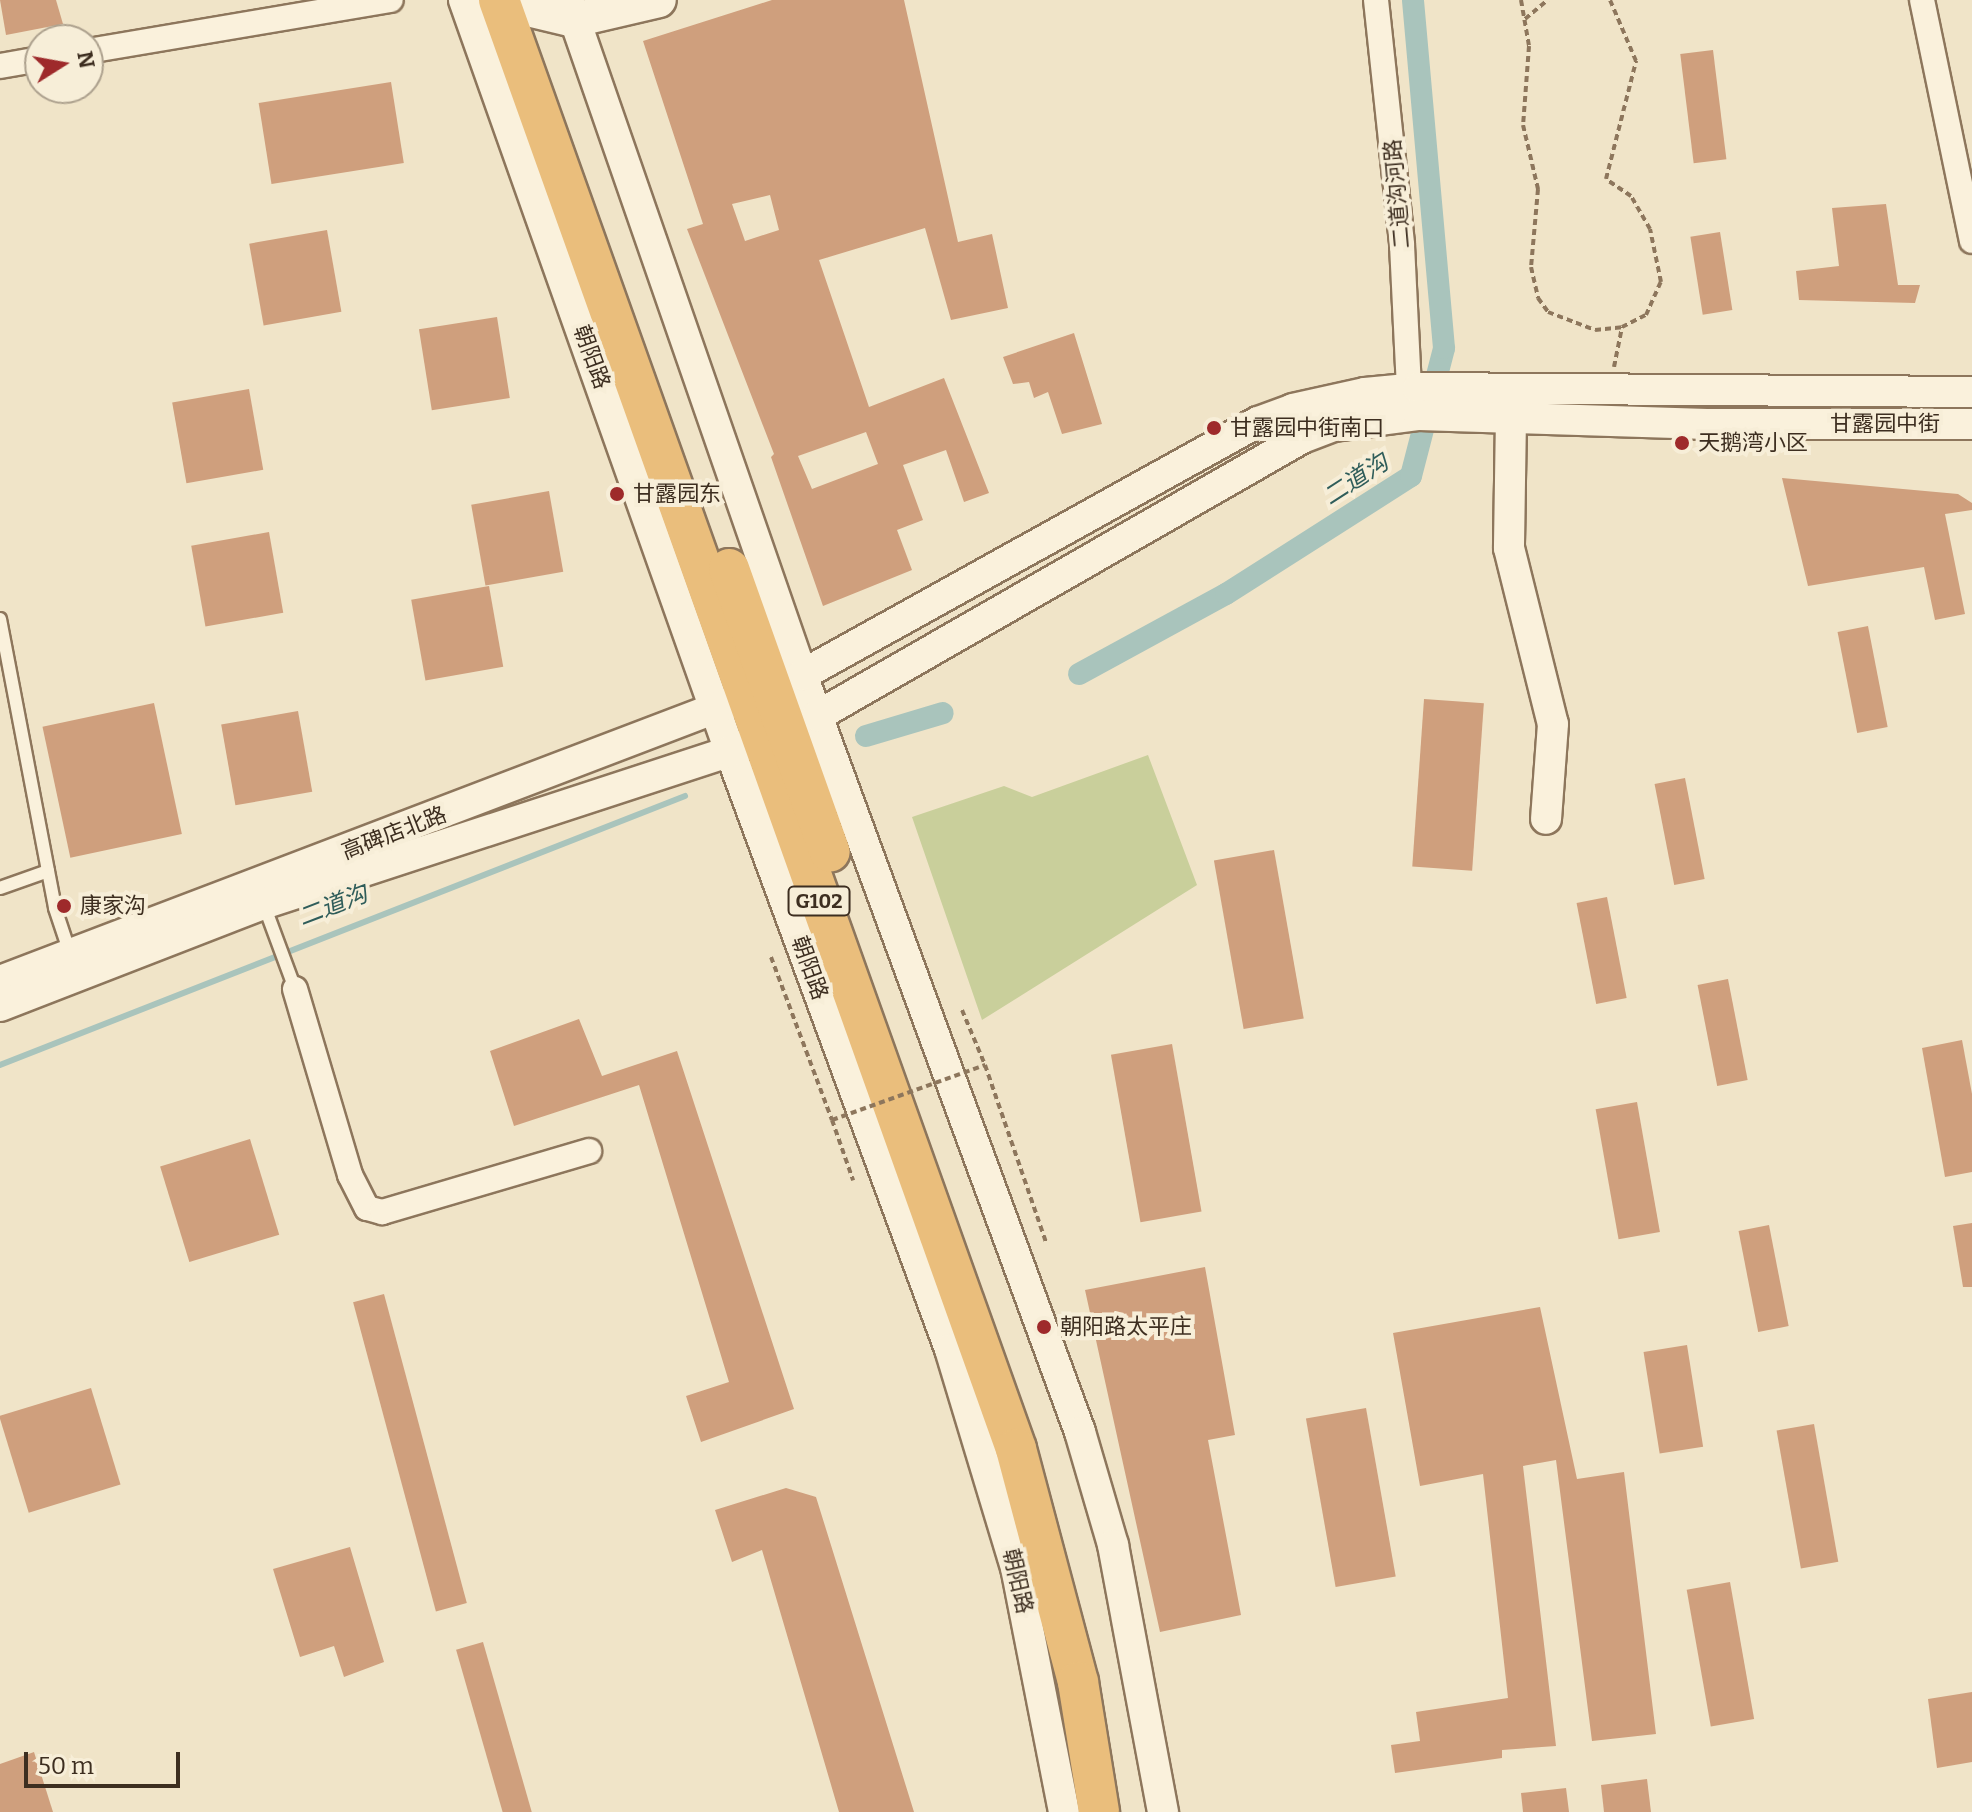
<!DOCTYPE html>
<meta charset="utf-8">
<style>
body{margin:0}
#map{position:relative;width:1972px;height:1812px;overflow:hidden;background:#f0e4c8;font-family:Bitter,"Noto Sans SC",serif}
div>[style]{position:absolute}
.green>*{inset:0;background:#c9cf9b}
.stream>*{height:6px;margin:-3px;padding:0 3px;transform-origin:3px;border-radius:3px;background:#a9c4bc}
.canal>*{height:22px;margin:-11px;padding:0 11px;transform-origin:11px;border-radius:11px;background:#a9c4bc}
.building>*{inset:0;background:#cf9f7d;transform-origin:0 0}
.path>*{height:4px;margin-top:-2px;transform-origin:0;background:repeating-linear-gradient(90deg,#8d765c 0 6px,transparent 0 10px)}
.roads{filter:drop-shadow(2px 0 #8d765c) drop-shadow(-2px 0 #8d765c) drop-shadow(0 2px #8d765c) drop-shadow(0 -2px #8d765c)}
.service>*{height:12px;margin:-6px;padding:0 6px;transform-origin:6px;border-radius:6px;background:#faf1dc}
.minor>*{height:24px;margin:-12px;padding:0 12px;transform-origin:12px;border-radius:12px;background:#faf1dc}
.tertiary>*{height:30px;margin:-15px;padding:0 15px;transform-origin:15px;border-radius:15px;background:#faf1dc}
.secondary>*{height:34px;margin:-17px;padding:0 17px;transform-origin:17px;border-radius:17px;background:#faf1dc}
.trunk>*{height:40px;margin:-20px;padding:0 20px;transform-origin:20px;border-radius:20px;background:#eabe7c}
.path-bridge>*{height:4px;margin-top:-2px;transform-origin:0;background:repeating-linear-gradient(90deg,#8d765c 0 6px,transparent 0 10px)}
.dots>*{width:22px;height:22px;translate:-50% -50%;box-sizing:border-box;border:4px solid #f7eed8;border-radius:50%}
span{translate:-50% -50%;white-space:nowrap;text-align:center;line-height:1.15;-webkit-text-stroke:8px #f7eed8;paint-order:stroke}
.shield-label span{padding:2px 6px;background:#f7eed8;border:2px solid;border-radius:6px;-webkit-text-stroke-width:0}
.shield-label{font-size:20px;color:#3d2e20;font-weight:700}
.street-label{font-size:22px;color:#3d2e20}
.poi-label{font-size:22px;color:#3d2e20}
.left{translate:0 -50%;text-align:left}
.water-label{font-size:24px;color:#2f5d5a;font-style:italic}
.north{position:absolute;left:24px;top:24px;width:80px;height:80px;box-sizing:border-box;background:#f7eed8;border:2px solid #ada18e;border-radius:50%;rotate:79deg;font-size:22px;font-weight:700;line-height:32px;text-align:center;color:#3d2e20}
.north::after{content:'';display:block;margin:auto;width:28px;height:36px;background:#9e2a2b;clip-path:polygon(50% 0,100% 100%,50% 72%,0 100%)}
.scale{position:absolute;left:24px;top:1752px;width:156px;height:36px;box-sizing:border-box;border:4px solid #3d2e20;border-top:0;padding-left:10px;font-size:24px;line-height:28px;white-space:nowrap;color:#3d2e20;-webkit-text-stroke:6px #f7eed8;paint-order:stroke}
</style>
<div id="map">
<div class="green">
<div style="clip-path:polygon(1148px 755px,1197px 885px,982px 1020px,912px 817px,1004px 786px,1032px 797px)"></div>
</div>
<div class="stream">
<div style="left:0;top:1065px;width:736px;rotate:-21.44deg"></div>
</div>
<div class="canal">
<div style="left:1079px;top:674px;width:167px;rotate:-28.6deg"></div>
<div style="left:1226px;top:594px;width:219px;rotate:-32.5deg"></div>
<div style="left:1411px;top:476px;width:132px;rotate:-75.5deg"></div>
<div style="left:1444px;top:348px;width:349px;rotate:-95.1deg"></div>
<div style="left:866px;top:736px;width:80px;rotate:-16.6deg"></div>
</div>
<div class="building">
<div style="clip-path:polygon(0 0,56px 0,63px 24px,6px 35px)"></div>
<div style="clip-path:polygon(evenodd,772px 0,904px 0,958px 242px,992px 234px,1008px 308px,951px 320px,925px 228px,819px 260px,869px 407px,944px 378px,989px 493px,964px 502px,946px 450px,903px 465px,923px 520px,897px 530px,912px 570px,823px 606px,771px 457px,774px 454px,687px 229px,703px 224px,643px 41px,772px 0,770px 195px,779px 230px,745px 241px,732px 204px,770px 195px,772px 0,866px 432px,878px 464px,812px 489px,798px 456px,866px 432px)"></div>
<div style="left:1713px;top:50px;width:110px;height:33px;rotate:83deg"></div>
<div style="left:391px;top:82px;width:82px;height:134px;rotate:81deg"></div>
<div style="clip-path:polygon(1886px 204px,1898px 285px,1920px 285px,1915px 303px,1799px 300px,1796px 271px,1839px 266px,1832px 208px)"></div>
<div style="left:327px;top:230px;width:83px;height:79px;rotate:80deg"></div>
<div style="left:1720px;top:232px;width:79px;height:30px;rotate:81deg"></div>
<div style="left:497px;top:317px;width:82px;height:79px;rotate:81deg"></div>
<div style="clip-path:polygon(1074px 333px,1102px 424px,1062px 434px,1048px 392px,1034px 398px,1029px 382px,1013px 384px,1003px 357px)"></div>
<div style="left:249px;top:389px;width:82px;height:78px;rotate:80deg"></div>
<div style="clip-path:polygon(1782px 478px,1958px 494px,1972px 503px,1972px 510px,1945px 514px,1965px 614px,1935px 620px,1924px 567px,1808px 586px)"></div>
<div style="left:549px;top:491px;width:82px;height:79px;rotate:80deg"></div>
<div style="left:269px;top:532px;width:82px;height:79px;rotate:80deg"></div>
<div style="left:489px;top:586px;width:82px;height:79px;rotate:80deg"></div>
<div style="left:1868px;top:626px;width:103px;height:31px;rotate:79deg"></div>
<div style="left:1424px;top:699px;width:60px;height:168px;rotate:4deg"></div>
<div style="left:154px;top:703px;width:134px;height:114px;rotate:78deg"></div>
<div style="left:298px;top:711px;width:82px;height:78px;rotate:80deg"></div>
<div style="left:1685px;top:778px;width:103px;height:31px;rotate:79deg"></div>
<div style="left:1274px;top:850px;width:171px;height:61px;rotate:80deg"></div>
<div style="left:1607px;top:897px;width:103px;height:31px;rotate:79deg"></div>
<div style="left:1728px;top:979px;width:103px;height:31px;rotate:79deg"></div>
<div style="clip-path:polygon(579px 1019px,602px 1076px,677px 1051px,794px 1409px,701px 1442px,686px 1396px,729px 1382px,639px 1085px,514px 1126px,490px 1051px)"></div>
<div style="clip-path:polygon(1962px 1040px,1972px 1094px,1972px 1172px,1945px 1177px,1922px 1048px)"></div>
<div style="left:1172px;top:1044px;width:170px;height:62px;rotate:80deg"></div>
<div style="left:1637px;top:1102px;width:132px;height:42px;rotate:80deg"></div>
<div style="left:250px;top:1139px;width:100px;height:94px;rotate:73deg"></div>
<div style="clip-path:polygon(1972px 1223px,1972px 1287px,1963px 1287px,1953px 1226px)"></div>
<div style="left:1769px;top:1225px;width:103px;height:31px;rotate:79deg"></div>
<div style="clip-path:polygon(1205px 1267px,1235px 1435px,1208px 1440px,1241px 1615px,1160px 1632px,1085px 1290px)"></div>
<div style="left:384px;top:1294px;width:320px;height:32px;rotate:75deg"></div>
<div style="clip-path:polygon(1540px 1307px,1577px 1479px,1624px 1472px,1656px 1734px,1592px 1741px,1556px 1460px,1523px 1466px,1556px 1746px,1502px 1750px,1502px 1758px,1395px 1773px,1391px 1745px,1420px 1741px,1416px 1712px,1508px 1698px,1483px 1474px,1420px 1486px,1393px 1333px)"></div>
<div style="left:1687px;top:1345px;width:103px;height:44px;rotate:81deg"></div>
<div style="left:91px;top:1388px;width:101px;height:96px;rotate:73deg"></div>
<div style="left:1366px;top:1408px;width:171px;height:61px;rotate:80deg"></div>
<div style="left:1814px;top:1424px;width:140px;height:38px;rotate:80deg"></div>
<div style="clip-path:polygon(786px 1488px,816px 1497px,914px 1812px,839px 1812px,762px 1550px,732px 1562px,715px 1510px)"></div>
<div style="clip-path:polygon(350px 1547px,384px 1662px,344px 1677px,334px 1646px,300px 1657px,273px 1569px)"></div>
<div style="left:1730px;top:1582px;width:139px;height:44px;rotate:80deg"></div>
<div style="left:483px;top:1642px;width:177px;height:28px;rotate:74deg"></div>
<div style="clip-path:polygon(1972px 1692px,1972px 1762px,1937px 1768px,1928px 1699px)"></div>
<div style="clip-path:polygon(34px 1752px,53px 1812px,0 1812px,0 1764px)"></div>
<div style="clip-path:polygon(1647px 1779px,1651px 1812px,1604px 1812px,1601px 1785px)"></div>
<div style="clip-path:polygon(1566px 1788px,1569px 1812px,1523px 1812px,1521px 1793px)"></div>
</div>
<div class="path">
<div style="left:1521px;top:0;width:47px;rotate:80.1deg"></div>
<div style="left:1529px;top:46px;width:79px;rotate:94.3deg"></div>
<div style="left:1523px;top:125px;width:66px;rotate:76.8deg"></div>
<div style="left:1538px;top:189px;width:78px;rotate:95.1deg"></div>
<div style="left:1531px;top:267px;width:32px;rotate:77deg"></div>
<div style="left:1538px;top:298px;width:17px;rotate:54deg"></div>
<div style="left:1548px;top:312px;width:50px;rotate:21deg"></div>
<div style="left:1595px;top:330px;width:27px;rotate:-6deg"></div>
<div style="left:1622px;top:327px;width:27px;rotate:-27deg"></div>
<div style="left:1646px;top:315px;width:36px;rotate:-66deg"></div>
<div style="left:1661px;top:282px;width:54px;rotate:-101.7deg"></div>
<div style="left:1650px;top:229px;width:38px;rotate:-120deg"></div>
<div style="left:1631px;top:196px;width:30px;rotate:-146deg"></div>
<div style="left:1606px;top:179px;width:122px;rotate:-75.7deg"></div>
<div style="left:1636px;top:61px;width:66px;rotate:-113.1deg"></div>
<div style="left:1525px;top:19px;width:30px;rotate:-40deg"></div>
<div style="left:1614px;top:367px;width:41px;rotate:-78.7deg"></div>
<div style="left:962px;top:1010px;width:60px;rotate:67.3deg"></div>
<div style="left:832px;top:1120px;width:64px;rotate:70.7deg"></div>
</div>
<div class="roads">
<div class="service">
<div style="left:0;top:619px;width:294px;rotate:79.2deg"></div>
<div style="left:55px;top:908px;width:47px;rotate:71.6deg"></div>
<div style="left:0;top:888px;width:51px;rotate:-19.5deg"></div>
<div style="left:264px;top:905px;width:90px;rotate:69.7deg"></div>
</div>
<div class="minor">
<div style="left:1376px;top:0;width:246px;rotate:83.9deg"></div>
<div style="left:1402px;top:245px;width:144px;rotate:87.2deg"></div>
<div style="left:1922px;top:0;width:246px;rotate:78.3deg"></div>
<div style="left:88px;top:51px;width:307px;rotate:-9.6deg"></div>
<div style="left:0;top:66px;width:41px;rotate:-9.9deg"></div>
<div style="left:295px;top:989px;width:194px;rotate:73.5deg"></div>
<div style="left:350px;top:1175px;width:37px;rotate:63deg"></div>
<div style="left:367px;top:1208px;width:16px;rotate:15deg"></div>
<div style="left:382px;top:1212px;width:216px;rotate:-16.4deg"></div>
</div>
<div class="tertiary">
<div style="left:464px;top:0;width:797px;rotate:70.5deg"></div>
<div style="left:730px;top:751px;width:637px;rotate:69.8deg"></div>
<div style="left:950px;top:1349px;width:228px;rotate:73.2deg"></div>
<div style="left:1016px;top:1567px;width:250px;rotate:78.9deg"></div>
<div style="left:568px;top:0;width:714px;rotate:70.88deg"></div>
<div style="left:802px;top:675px;width:806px;rotate:69.83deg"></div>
<div style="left:1080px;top:1432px;width:118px;rotate:73.7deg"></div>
<div style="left:1113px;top:1545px;width:272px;rotate:79.4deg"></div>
<div style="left:1511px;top:417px;width:131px;rotate:90.9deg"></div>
<div style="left:1509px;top:548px;width:181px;rotate:76deg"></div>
<div style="left:1553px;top:724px;width:95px;rotate:94.2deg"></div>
<div style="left:0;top:981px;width:858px;rotate:-20.88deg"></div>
<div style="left:802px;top:675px;width:521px;rotate:-29.02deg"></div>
<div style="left:1258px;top:422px;width:37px;rotate:-20deg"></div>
<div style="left:1293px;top:409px;width:74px;rotate:-12.5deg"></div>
<div style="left:1365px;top:393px;width:53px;rotate:-5.4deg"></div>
<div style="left:1418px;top:388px;width:554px;rotate:0.41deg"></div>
<div style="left:0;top:1006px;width:282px;rotate:-21.2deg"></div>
<div style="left:263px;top:904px;width:491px;rotate:-18.1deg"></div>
<div style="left:730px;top:751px;width:94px;rotate:-21.9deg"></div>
<div style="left:817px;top:716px;width:559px;rotate:-29.82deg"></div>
<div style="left:1302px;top:438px;width:33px;rotate:-21deg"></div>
<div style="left:1333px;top:426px;width:87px;rotate:-7.3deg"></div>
<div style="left:1419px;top:415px;width:288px;rotate:1.8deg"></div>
<div style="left:1707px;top:424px;width:265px"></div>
</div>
<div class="secondary">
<div style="left:490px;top:0;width:86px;rotate:13.4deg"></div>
<div style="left:574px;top:20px;width:87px;rotate:-13.2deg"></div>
</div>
<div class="trunk">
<div style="left:499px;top:0;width:1538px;rotate:70.36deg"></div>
<div style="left:1016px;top:1449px;width:241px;rotate:75.1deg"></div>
<div style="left:1078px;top:1682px;width:132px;rotate:80.8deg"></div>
<div style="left:729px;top:569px;width:300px;rotate:70.4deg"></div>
</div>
</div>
<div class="path-bridge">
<div style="left:771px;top:957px;width:174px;rotate:69.5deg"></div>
<div style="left:832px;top:1120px;width:163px;rotate:-19.8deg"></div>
<div style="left:985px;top:1065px;width:187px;rotate:71deg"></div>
</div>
<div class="dots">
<div style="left:1214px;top:428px;background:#9e2a2b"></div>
<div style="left:1682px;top:443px;background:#9e2a2b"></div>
<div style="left:617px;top:494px;background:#9e2a2b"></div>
<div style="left:64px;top:906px;background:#9e2a2b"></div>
<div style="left:1044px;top:1327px;background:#9e2a2b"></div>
</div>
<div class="shield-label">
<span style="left:819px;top:901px">G102</span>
</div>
<div class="street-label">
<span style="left:1397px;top:194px;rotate:-95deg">二道沟河路</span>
<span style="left:592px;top:357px;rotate:70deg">朝阳路</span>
<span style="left:1885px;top:424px">甘露园中街</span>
<span style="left:394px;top:833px;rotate:-21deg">高碑店北路</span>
<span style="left:810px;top:968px;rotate:70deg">朝阳路</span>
<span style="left:1018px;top:1581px;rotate:77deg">朝阳路</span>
</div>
<div class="poi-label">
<span class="left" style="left:1230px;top:428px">甘露园中街南口</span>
<span class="left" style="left:1698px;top:443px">天鹅湾小区</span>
<span class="left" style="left:633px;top:494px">甘露园东</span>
<span class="left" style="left:80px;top:906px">康家沟</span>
<span class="left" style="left:1060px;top:1327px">朝阳路太平庄</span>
</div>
<div class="water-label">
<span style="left:1356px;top:480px;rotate:-33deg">二道沟</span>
<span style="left:333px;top:906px;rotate:-21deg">二道沟</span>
</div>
<div class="north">N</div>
<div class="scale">50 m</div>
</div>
